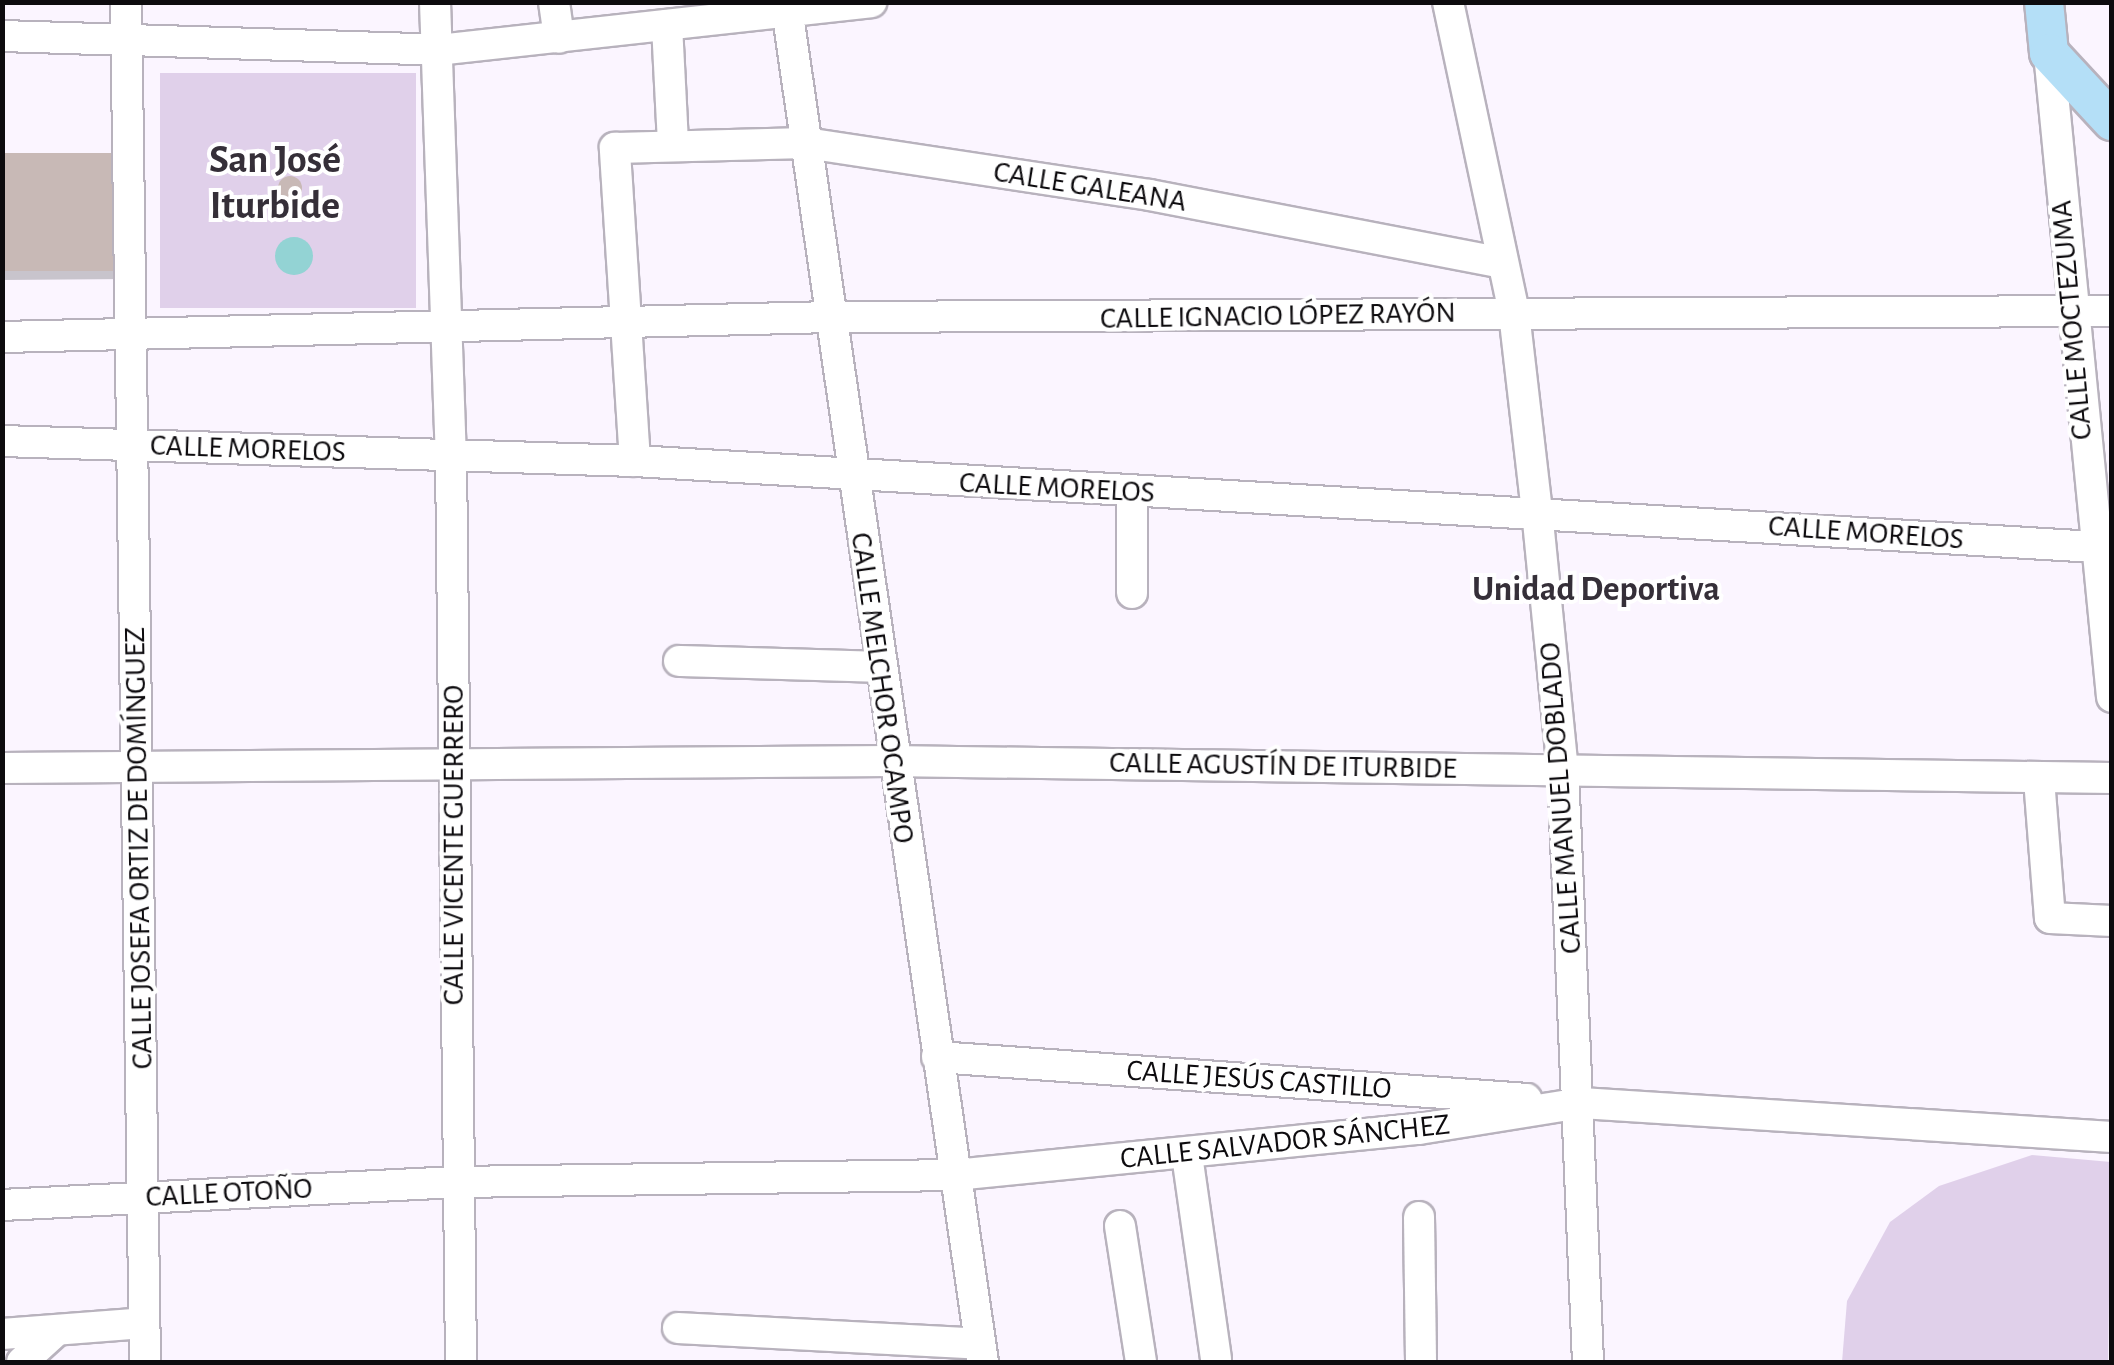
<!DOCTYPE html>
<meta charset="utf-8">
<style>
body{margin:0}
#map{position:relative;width:2114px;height:1365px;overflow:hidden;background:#fbf5ff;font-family:"Alegreya Sans",sans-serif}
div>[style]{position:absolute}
.green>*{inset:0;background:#e0d0ea;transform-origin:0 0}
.water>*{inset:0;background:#93d3d4}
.round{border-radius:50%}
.shadow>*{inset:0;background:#0003}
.building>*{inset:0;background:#c8b9b6;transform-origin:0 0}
.roads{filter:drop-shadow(2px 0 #b8b2bd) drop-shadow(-2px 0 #b8b2bd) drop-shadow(0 2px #b8b2bd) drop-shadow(0 -2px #b8b2bd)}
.minor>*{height:30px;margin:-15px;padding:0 15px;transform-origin:15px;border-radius:15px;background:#fff}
.major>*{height:38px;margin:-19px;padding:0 19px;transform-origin:19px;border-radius:19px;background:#b4dff7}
span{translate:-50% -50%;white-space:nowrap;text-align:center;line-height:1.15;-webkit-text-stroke:8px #fff;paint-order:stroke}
.street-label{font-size:30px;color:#0d0b0e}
.quarter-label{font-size:35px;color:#352f38;font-weight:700}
.district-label{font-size:40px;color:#352f38;font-weight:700}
.frame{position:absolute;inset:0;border:5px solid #0d0b0e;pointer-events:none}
</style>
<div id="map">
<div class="green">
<div style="left:160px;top:73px;width:256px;height:235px"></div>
<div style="clip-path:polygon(2032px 1155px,2111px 1162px,2108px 1362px,1842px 1362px,1847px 1301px,1890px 1222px,1939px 1186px)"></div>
</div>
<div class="water">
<div class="round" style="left:275px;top:237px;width:38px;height:38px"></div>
</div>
<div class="shadow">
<div style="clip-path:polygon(114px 155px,130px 279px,2px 280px,2px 170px)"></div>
<div style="clip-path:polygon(284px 182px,301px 184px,300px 198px,282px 193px)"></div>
</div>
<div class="building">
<div style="left:114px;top:153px;width:118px;height:113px;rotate:90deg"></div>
<div class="round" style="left:278px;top:176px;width:24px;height:24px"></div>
</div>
<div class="roads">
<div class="minor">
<div style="left:126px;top:2px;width:1360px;rotate:89.2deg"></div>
<div style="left:435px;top:2px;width:453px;rotate:88deg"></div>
<div style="left:451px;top:455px;width:907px;rotate:89.37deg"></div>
<div style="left:554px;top:2px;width:36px;rotate:82deg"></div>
<div style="left:786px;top:2px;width:1374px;rotate:81.76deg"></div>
<div style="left:1448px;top:2px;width:318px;rotate:78deg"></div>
<div style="left:1514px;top:313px;width:199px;rotate:83.4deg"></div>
<div style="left:1537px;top:511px;width:260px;rotate:84.3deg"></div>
<div style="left:1563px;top:770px;width:593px;rotate:87.58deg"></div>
<div style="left:667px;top:25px;width:118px;rotate:87.1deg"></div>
<div style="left:2px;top:36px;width:436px;rotate:1.8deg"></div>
<div style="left:438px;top:50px;width:436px;rotate:-6.3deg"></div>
<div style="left:2049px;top:53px;width:647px;rotate:84.41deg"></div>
<div style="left:2px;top:337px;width:832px;rotate:-1.38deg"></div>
<div style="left:834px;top:317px;width:1278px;rotate:-0.27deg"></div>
<div style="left:2px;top:441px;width:633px;rotate:1.81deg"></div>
<div style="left:635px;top:461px;width:1480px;rotate:3.37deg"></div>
<div style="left:635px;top:461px;width:314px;rotate:-93.7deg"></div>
<div style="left:615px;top:148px;width:191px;rotate:-1.5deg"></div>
<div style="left:806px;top:143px;width:348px;rotate:8.6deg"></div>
<div style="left:1150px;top:195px;width:359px;rotate:10.9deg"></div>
<div style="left:1132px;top:492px;width:101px;rotate:90deg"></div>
<div style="left:679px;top:661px;width:198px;rotate:1.7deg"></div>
<div style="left:2px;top:768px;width:888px;rotate:-0.45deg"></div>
<div style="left:890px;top:761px;width:1222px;rotate:0.8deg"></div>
<div style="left:2039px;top:779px;width:139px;rotate:85.5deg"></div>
<div style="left:2050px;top:918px;width:62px;rotate:2.8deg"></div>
<div style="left:937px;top:1057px;width:591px;rotate:4.07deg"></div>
<div style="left:1187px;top:1155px;width:206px;rotate:81.9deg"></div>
<div style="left:2px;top:1205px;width:454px;rotate:-2.9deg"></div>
<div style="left:455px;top:1182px;width:500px;rotate:-0.8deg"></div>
<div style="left:955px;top:1175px;width:466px;rotate:-5.7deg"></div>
<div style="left:1419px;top:1129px;width:164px;rotate:-9.1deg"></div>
<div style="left:1581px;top:1103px;width:532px;rotate:3.66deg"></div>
<div style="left:1419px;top:1217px;width:145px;rotate:89.2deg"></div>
<div style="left:1120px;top:1226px;width:138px;rotate:81.2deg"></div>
<div style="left:678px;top:1328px;width:302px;rotate:3deg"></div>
<div style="left:2px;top:1334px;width:142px;rotate:-4.4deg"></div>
<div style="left:22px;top:1362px;width:45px;rotate:-42.3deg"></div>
</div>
<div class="major">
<div style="left:2044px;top:2px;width:51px;rotate:84.4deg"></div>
<div style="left:2049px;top:53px;width:93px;rotate:47.2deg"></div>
</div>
</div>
<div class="street-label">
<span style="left:1090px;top:187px;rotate:9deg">CALLE GALEANA</span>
<span style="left:1278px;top:316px;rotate:-1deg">CALLE IGNACIO LÓPEZ RAYÓN</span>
<span style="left:2072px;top:320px;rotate:-95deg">CALLE MOCTEZUMA</span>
<span style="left:248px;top:449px;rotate:2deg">CALLE MORELOS</span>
<span style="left:1057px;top:488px;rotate:3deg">CALLE MORELOS</span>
<span style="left:1866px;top:533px;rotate:4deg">CALLE MORELOS</span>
<span style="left:882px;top:688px;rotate:82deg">CALLE MELCHOR OCAMPO</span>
<span style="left:1283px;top:766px;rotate:1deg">CALLE AGUSTÍN DE ITURBIDE</span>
<span style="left:1561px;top:798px;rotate:-94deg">CALLE MANUEL DOBLADO</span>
<span style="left:454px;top:845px;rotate:-90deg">CALLE VICENTE GUERRERO</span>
<span style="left:139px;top:848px;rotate:-91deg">CALLE JOSEFA ORTIZ DE DOMÍNGUEZ</span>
<span style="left:1259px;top:1080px;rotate:4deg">CALLE JESÚS CASTILLO</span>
<span style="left:1285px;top:1142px;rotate:-6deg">CALLE SALVADOR SÁNCHEZ</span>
<span style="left:229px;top:1193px;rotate:-3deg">CALLE OTOÑO</span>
</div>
<div class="quarter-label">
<span style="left:1596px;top:590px">Unidad Deportiva</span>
</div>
<div class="district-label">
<span style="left:275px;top:183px">San José<br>Iturbide</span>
</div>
<div class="frame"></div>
</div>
